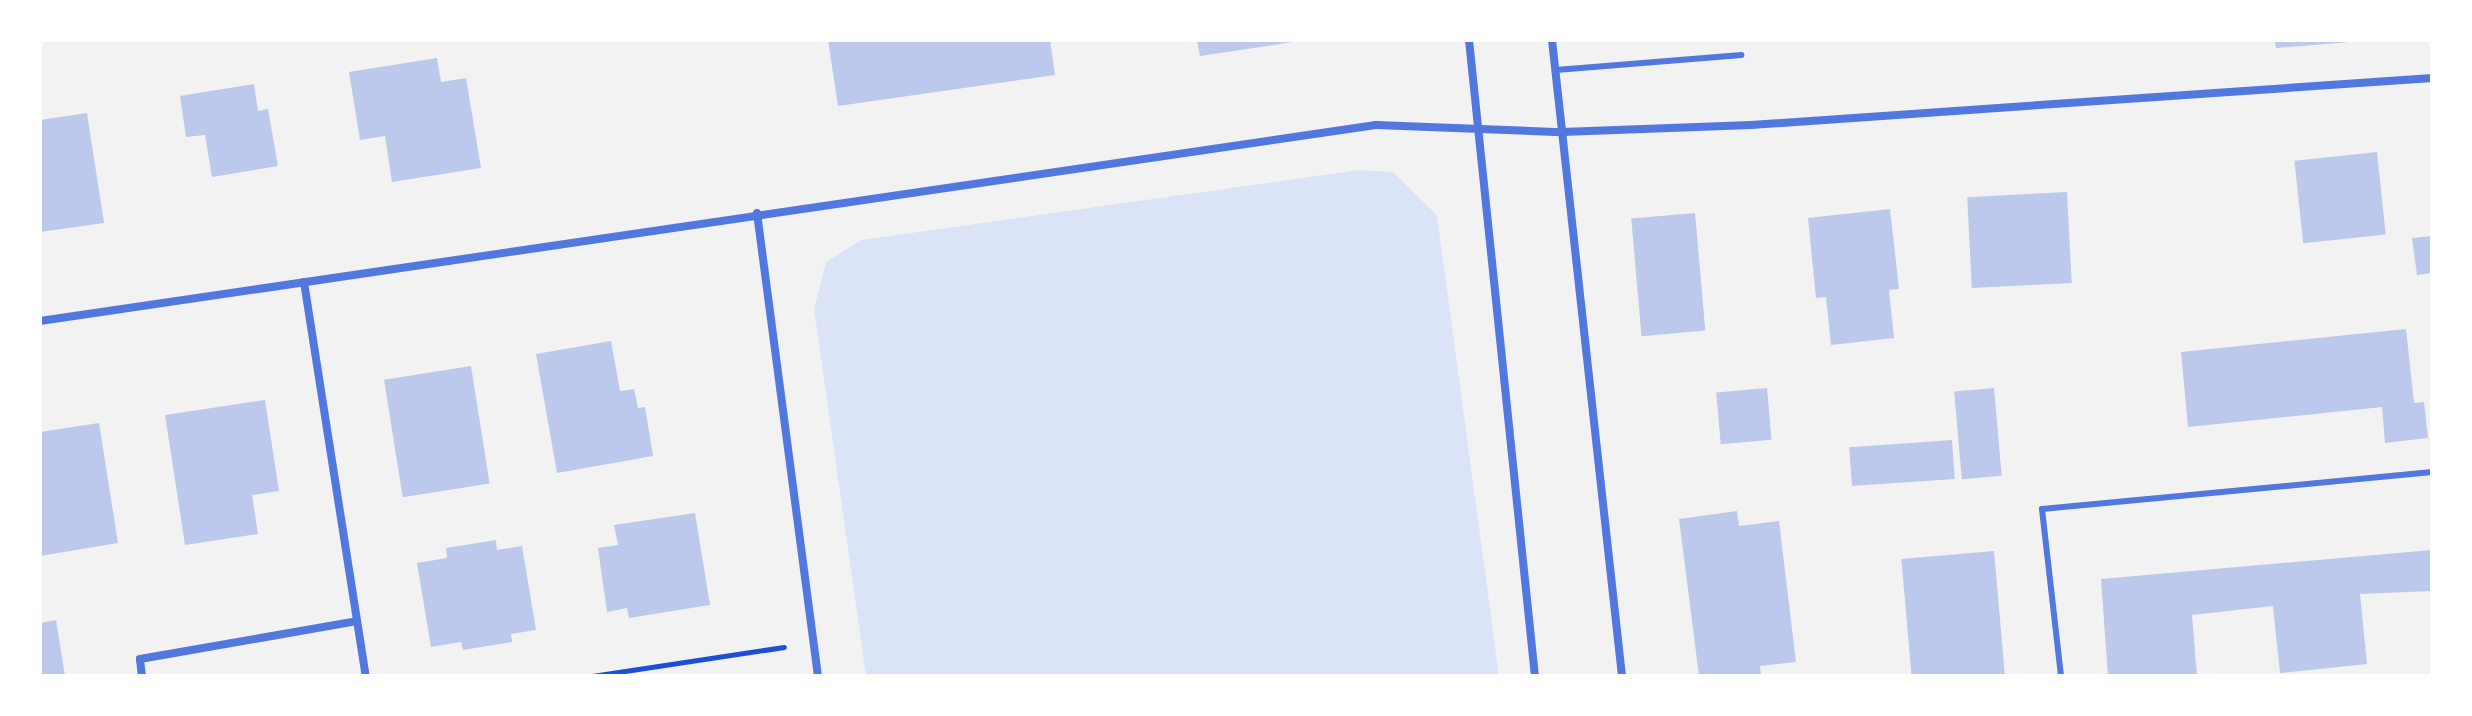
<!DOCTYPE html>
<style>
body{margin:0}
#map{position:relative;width:2472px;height:716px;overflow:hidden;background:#f2f2f2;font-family:"Varela Round",sans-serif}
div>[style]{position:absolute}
.green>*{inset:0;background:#dbe4f7}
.building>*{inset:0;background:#bdc9ec;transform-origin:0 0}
.path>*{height:5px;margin:-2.5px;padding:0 2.5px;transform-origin:2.5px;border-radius:2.5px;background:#1d4ed8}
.service>*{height:6px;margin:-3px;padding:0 3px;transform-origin:3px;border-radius:3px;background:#5277de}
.minor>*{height:8px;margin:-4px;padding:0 4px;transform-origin:4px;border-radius:4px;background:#5277de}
span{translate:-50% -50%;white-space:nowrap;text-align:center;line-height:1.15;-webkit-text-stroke:6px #fff;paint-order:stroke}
.frame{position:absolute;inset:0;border:42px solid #fff;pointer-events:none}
</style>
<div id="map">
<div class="green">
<div style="clip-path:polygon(1359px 170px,1393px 172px,1437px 215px,1499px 676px,866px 676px,814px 309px,826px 262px,861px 240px)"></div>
</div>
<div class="building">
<div style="clip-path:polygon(828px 40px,1050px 40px,1055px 75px,838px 106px)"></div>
<div style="clip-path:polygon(1197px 40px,1293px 40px,1293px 42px,1200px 56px)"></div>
<div style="clip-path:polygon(2275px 40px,2349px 40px,2350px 42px,2276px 48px)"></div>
<div style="clip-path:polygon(437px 58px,441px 82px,466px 78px,481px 168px,392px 182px,385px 136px,360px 140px,349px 72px)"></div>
<div style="clip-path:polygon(254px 84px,258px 111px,268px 109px,278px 166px,212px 177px,205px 135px,186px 137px,180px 96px)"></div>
<div style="clip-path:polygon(87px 113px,104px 223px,40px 232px,40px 120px)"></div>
<div style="left:2377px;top:152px;width:83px;height:83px;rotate:84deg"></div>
<div style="left:2067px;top:192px;width:91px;height:100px;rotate:87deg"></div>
<div style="clip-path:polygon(1890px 209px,1899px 289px,1889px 290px,1894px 338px,1831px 345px,1826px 297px,1816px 298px,1808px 218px)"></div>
<div style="left:1695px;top:213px;width:118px;height:64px;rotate:85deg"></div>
<div style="clip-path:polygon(2432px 236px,2432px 273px,2417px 275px,2412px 238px)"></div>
<div style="clip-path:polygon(2406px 329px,2414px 403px,2424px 402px,2428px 438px,2385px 443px,2382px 407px,2188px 427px,2181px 352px)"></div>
<div style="clip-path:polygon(611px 341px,620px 391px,634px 389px,638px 408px,645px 407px,653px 456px,557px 473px,536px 354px)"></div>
<div style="left:471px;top:366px;width:119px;height:88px;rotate:81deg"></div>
<div style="left:1767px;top:388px;width:52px;height:51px;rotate:85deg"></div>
<div style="left:1994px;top:388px;width:88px;height:40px;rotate:85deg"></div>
<div style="clip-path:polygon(265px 400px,279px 491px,252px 495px,258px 534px,185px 545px,165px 415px)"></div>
<div style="clip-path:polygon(99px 423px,118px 543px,40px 556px,40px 432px)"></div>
<div style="left:1952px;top:440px;width:39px;height:103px;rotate:86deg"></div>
<div style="clip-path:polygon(1737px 511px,1739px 526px,1779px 521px,1796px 662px,1760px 666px,1761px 676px,1699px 676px,1679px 519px)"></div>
<div style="clip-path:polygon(695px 513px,710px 605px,629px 618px,627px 608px,607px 612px,598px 548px,618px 545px,614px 525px)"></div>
<div style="clip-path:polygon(496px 540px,497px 550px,522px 546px,536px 630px,511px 634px,512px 642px,463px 650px,461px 642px,431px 647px,417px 563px,447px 558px,446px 548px)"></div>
<div style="clip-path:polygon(2432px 550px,2432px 591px,2360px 594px,2367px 664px,2280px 673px,2273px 606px,2192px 615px,2197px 676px,2108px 676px,2101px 579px)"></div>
<div style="left:1994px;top:551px;width:125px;height:93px;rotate:85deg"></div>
<div style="clip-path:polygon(56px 620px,65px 676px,40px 676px,40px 623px)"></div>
</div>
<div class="path">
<div style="left:592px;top:676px;width:194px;rotate:-8.6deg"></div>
</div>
<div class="service">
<div style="left:1556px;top:70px;width:186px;rotate:-4.6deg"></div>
<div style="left:2061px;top:676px;width:168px;rotate:-96.5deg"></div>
<div style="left:2042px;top:509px;width:392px;rotate:-5.4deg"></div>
</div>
<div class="minor">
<div style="left:1469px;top:40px;width:639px;rotate:84.08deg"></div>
<div style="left:1552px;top:40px;width:640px;rotate:83.72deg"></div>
<div style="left:757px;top:213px;width:467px;rotate:82.5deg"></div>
<div style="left:304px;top:282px;width:399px;rotate:81.1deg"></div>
<div style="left:40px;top:321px;width:1350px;rotate:-8.35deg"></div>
<div style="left:1376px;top:125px;width:186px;rotate:2.2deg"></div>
<div style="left:1562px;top:132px;width:189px;rotate:-2.1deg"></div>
<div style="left:1751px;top:125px;width:683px;rotate:-3.95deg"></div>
<div style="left:142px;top:676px;width:17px;rotate:-97deg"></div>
<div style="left:140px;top:659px;width:220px;rotate:-9.9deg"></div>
</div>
<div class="frame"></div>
</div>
